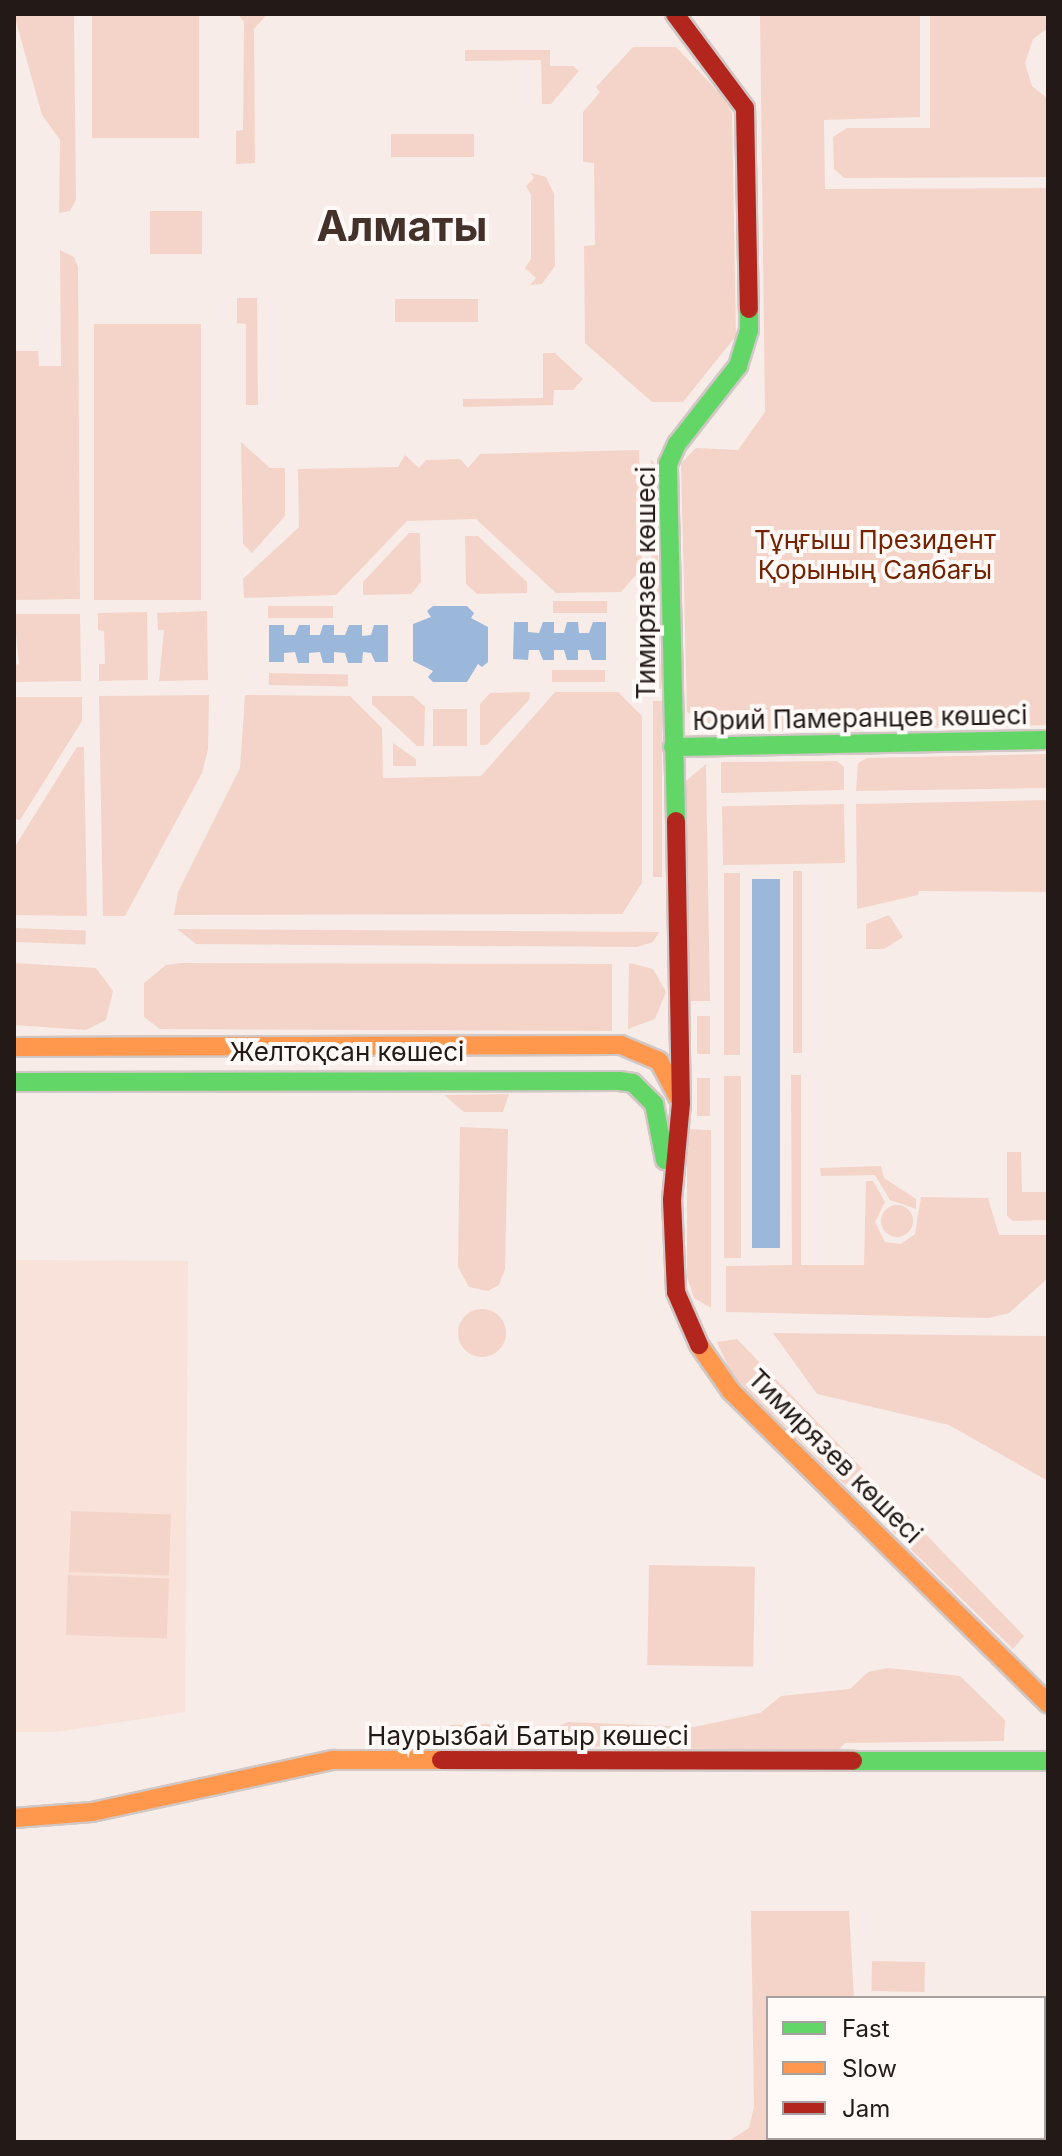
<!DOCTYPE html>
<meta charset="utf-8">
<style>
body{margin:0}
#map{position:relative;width:1062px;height:2156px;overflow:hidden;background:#f7ece8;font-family:Inter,sans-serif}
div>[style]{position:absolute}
.built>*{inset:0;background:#f9e2da}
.green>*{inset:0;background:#f4d4c9;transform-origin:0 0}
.round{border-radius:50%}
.water>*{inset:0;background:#9bb8da;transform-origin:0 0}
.roads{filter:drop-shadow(2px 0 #d1c7c4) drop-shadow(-2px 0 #d1c7c4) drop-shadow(0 2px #d1c7c4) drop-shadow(0 -2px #d1c7c4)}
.fast>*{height:18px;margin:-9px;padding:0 9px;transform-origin:9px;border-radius:9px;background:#63d668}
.slow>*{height:18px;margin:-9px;padding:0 9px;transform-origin:9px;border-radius:9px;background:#ff974d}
.jam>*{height:18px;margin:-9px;padding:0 9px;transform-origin:9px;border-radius:9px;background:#b3261e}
span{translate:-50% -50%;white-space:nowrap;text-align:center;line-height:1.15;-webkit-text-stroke:8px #fffaf8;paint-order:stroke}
.park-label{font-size:26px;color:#732300}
.street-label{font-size:26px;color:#231a17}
.town-label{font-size:42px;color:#44312a;font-weight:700}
.frame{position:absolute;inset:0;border:16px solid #231a17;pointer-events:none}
.legend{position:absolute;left:766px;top:1996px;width:280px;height:144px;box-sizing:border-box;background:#fffaf8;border:2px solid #a7a09e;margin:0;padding:10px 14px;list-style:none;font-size:24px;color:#231a17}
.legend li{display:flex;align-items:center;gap:16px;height:40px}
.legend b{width:40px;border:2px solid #a7a09e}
</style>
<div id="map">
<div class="built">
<div style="clip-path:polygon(14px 1260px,188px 1261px,185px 1712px,57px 1732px,14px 1732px)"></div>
</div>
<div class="green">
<div style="clip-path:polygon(14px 14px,74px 14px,76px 200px,70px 211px,59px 213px,60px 140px,42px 115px)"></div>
<div style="left:92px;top:14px;width:107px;height:124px"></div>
<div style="clip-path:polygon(238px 14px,267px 14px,254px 29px,255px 163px,236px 164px,236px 131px,243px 130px,244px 22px)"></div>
<div style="clip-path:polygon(743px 14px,920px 14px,920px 117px,824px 120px,825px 189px,1048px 188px,1048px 725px,722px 732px,687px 712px,681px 463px,696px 448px,738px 450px,765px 412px,760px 16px)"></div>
<div style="clip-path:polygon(930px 14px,1048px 14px,1048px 28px,1033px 39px,1025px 63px,1032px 86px,1048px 99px,1048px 177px,844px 178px,834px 169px,833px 137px,847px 128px,930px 128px)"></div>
<div style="clip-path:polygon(633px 47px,676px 47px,725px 99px,732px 113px,736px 336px,683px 402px,652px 402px,585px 343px,584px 246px,595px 245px,594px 163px,583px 162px,583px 112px,600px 92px,596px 87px)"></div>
<div style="clip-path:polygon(465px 50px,550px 50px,550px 66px,573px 66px,579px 71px,551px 104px,542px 104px,541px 60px,465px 61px)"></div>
<div style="left:474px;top:134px;width:23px;height:83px;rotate:90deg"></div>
<div style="clip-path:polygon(531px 173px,546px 177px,554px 194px,555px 266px,542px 284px,530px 285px,536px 278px,525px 268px,531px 259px,531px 195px,526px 186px,534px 178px)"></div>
<div style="left:150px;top:211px;width:52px;height:43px"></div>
<div style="clip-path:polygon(60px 250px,74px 257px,78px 267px,80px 599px,14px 600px,14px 351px,38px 351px,39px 366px,61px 366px)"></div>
<div style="clip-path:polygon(237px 298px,257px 298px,258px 405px,246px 405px,246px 324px,237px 323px)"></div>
<div style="left:478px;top:299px;width:23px;height:83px;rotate:90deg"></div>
<div style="left:94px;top:324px;width:107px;height:276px"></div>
<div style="clip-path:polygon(543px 353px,555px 353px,583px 379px,573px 390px,554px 390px,553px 405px,463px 407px,463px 399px,543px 398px)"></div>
<div style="clip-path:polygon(241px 442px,270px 468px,285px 468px,285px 516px,252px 553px,243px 544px)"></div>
<div style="clip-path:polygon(639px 450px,642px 568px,621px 592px,556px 593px,476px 519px,407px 521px,336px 595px,244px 598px,243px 579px,299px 527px,298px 469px,398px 467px,405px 455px,419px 468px,426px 460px,460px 459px,468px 468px,480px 454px)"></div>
<div style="clip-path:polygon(651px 459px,656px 466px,661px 689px,652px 689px)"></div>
<div style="clip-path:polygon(409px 533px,420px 533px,421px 582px,411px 594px,363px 595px,363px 582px)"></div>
<div style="clip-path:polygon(465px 536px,478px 536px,527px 582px,527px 593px,477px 594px,466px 584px)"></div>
<div style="left:553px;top:601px;width:54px;height:12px"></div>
<div style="left:268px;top:606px;width:65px;height:12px"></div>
<div style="clip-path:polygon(207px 611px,208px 680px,159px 681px,164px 630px,158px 630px,157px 613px)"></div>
<div style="clip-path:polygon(147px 612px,148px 680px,99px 681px,99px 664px,105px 664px,104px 631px,98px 630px,98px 613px)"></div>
<div style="clip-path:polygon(14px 614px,80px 614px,81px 681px,14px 682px,14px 665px,19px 664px)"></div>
<div style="left:552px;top:670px;width:53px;height:12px"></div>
<div style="left:269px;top:673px;width:79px;height:12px;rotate:1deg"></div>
<div style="clip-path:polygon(530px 692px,529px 700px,487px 745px,480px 745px,480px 704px,490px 693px)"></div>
<div style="clip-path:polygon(555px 692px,618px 692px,642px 716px,642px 883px,622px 914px,174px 915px,178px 892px,240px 768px,245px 695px,350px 696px,382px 728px,383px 778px,481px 776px)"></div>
<div style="clip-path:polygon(209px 695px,208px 749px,202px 773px,125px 916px,103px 916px,99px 696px)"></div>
<div style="clip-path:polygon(372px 696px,413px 696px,425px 707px,424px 746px,417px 746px,372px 704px)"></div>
<div style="clip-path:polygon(14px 697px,82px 697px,82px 721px,20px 820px,15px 819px)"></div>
<div style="left:653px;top:701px;width:9px;height:176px"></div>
<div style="left:467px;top:709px;width:37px;height:34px;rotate:90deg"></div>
<div style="clip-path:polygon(393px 743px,416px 759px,416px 766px,393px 766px)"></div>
<div style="clip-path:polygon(77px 747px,84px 747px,87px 916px,14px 915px,14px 848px)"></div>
<div style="clip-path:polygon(1048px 754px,1048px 788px,856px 791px,858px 763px,867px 758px)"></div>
<div style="clip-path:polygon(837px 761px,844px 767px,844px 790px,721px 793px,721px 762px)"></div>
<div style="clip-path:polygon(706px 764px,710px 1001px,686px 1001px,686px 781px)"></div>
<div style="clip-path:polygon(1048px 800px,1048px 892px,919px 891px,918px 895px,857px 909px,856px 804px)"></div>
<div style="left:844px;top:804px;width:59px;height:122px;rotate:89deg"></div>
<div style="left:793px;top:871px;width:9px;height:182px"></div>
<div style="left:724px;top:873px;width:16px;height:182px"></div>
<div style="clip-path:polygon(889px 915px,903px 937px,884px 949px,866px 949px,866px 924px)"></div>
<div style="left:14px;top:928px;width:72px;height:14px;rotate:2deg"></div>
<div style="clip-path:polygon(177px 929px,659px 932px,653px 942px,637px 947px,196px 944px)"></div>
<div style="clip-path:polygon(14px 963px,96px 968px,113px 991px,106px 1020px,86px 1030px,14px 1025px)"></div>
<div style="clip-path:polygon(181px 963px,612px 964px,612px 1031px,160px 1029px,144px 1017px,144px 983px,166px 965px)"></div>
<div style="clip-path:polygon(629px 963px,653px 969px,666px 992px,655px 1019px,628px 1029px)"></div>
<div style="left:697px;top:1016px;width:13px;height:38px"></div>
<div style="clip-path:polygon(791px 1075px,801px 1075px,801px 1265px,864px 1265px,866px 1181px,873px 1181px,885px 1202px,875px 1222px,885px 1242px,901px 1244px,915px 1234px,921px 1197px,988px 1198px,999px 1235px,1048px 1235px,1048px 1278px,1009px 1313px,989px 1318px,726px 1312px,726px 1266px,792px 1265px)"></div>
<div style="left:741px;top:1076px;width:182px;height:17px;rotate:90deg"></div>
<div style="left:697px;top:1078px;width:13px;height:38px"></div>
<div style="clip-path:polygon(509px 1094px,503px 1112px,464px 1112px,444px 1095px)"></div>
<div style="clip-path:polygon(460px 1127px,508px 1129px,505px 1269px,499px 1285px,488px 1291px,469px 1287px,458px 1267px)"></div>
<div style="clip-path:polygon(687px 1129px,711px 1130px,711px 1308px,694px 1298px,687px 1277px)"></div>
<div style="clip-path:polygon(1007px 1152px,1021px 1152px,1022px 1192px,1048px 1192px,1048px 1220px,1013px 1221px,1007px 1216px)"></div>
<div style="clip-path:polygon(881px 1166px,884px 1178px,916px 1199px,916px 1209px,890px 1200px,875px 1175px,821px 1176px,820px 1168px)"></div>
<div class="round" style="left:881px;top:1205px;width:32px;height:32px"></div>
<div class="round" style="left:458px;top:1309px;width:48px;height:48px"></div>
<div style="clip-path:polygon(773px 1333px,1048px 1336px,1048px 1481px,949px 1425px,817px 1394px)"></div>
<div style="clip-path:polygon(737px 1339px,1024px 1636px,1013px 1649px,732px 1375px,717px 1342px)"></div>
<div style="left:71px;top:1511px;width:100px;height:61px;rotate:2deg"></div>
<div style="left:649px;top:1565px;width:106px;height:100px;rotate:1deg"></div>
<div style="left:68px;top:1575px;width:101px;height:60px;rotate:2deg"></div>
<div style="clip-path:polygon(888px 1668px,960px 1676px,1005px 1720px,1004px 1741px,845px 1743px,836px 1752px,541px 1745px,550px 1730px,568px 1722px,694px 1727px,760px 1713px,781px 1696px,850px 1689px,868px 1672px)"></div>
<div style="clip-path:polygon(490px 1724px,491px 1746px,411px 1747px,411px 1739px,448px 1740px,450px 1725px)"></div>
<div style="clip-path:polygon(751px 1911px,849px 1911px,854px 1998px,768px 1998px,768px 2138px,862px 2138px,861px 2142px,727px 2142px,749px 2128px,754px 2107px)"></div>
<div style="left:872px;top:1961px;width:53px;height:30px;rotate:1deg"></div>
</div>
<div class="water">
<div style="clip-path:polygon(433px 606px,467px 606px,474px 613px,471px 618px,488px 627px,488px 662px,482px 667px,478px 664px,467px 682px,433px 682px,428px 677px,433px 671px,413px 661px,413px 624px,431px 617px,427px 611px)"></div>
<div style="clip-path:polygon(514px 622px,528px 622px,528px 632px,539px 633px,543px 622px,554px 622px,554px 633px,564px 633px,567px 622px,578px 622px,579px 633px,589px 633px,593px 622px,606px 622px,606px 660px,592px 660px,589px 650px,578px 650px,578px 660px,567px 660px,564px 650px,554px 650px,554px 660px,543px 660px,539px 650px,529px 650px,528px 660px,513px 659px)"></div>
<div style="clip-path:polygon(269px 625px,284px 625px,284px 635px,295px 635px,299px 625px,310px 625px,310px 635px,320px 635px,323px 625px,334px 625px,334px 635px,345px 635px,349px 625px,362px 625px,362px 636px,371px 635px,374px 625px,388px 625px,388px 662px,375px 662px,371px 653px,363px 652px,362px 663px,348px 663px,345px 653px,334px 652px,334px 663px,323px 663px,320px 652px,309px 653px,309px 663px,298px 663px,295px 652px,284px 653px,284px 662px,269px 662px)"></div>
<div style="left:752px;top:879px;width:28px;height:369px"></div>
</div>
<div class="roads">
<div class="fast">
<div style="left:673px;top:747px;width:375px;rotate:-1.1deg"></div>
<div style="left:676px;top:821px;width:357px;rotate:-91.3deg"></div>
<div style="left:668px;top:464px;width:22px;rotate:-66deg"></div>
<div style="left:677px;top:444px;width:99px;rotate:-52deg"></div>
<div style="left:738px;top:366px;width:38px;rotate:-73deg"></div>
<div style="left:749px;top:330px;width:21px;rotate:-90deg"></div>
<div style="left:14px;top:1082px;width:605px;rotate:-0.09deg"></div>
<div style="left:619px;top:1081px;width:14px;rotate:8deg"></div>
<div style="left:633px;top:1083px;width:30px;rotate:45deg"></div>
<div style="left:654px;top:1104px;width:57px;rotate:78.9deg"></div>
<div style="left:853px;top:1761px;width:195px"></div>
</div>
<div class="slow">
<div style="left:14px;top:1047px;width:607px;rotate:-0.19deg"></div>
<div style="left:621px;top:1045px;width:41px;rotate:22.8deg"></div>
<div style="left:659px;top:1061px;width:41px;rotate:62.2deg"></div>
<div style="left:699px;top:1345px;width:56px;rotate:55.2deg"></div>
<div style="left:731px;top:1391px;width:445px;rotate:44.6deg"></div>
<div style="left:14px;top:1818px;width:78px;rotate:-4.4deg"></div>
<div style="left:92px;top:1812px;width:247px;rotate:-12.2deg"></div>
<div style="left:333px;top:1760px;width:108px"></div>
</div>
<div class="jam">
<div style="left:675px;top:14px;width:117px;rotate:53.3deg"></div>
<div style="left:745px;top:108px;width:201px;rotate:88.9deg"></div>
<div style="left:676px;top:821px;width:282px;rotate:89deg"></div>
<div style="left:681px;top:1103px;width:97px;rotate:95.3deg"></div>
<div style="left:672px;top:1200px;width:92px;rotate:87.5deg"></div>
<div style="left:676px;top:1292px;width:58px;rotate:66.5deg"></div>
<div style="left:441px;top:1760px;width:412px;rotate:0.1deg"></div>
</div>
</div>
<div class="park-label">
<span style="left:875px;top:555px">Тұңғыш Президент<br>Қорының Саябағы</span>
</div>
<div class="street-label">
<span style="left:646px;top:583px;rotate:-90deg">Тимирязев көшесі</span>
<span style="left:860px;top:718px;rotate:-1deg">Юрий Памеранцев көшесі</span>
<span style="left:347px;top:1052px">Желтоқсан көшесі</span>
<span style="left:835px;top:1456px;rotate:45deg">Тимирязев көшесі</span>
<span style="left:528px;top:1736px">Наурызбай Батыр көшесі</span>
</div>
<div class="town-label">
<span style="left:402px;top:226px">Алматы</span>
</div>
<div class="frame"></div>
<ul class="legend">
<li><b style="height:10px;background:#63d668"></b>Fast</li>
<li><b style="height:10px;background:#ff974d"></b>Slow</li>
<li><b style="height:10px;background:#b3261e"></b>Jam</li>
</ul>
</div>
